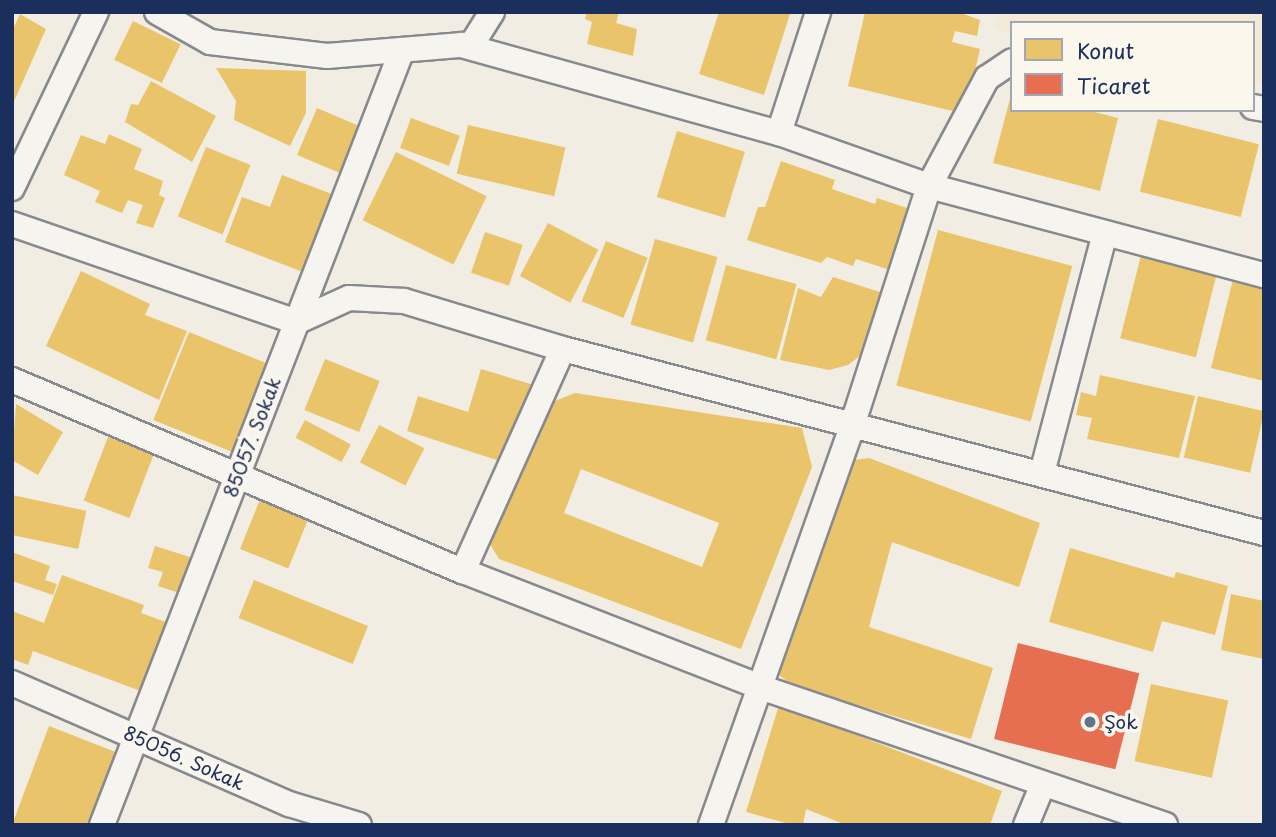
<!DOCTYPE html>
<meta charset="utf-8">
<style>
body{margin:0}
#map{position:relative;width:1276px;height:837px;overflow:hidden;background:#f2ede3;font-family:"Playpen Sans",sans-serif}
div>[style]{position:absolute}
.built>*{inset:0;background:#f3e9d6}
.homes>*{inset:0;background:#e9c46a;transform-origin:0 0}
.shops>*{inset:0;background:#e76f51;transform-origin:0 0}
.roads{filter:drop-shadow(2px 0 #88898e) drop-shadow(-2px 0 #88898e) drop-shadow(0 2px #88898e) drop-shadow(0 -2px #88898e)}
.minor>*{height:24px;margin:-12px;padding:0 12px;transform-origin:12px;border-radius:12px;background:#f5f4ef}
.dots>*{width:19px;height:19px;translate:-50% -50%;box-sizing:border-box;border:4px solid #fbf7ec;border-radius:50%}
span{translate:-50% -50%;white-space:nowrap;text-align:center;line-height:1.15;-webkit-text-stroke:7px #fbf7ec;paint-order:stroke}
.street-label{font-size:19px;color:#1b2f5e}
.poi-label{font-size:19px;color:#1b2f5e}
.left{translate:0 -50%;text-align:left}
.frame{position:absolute;inset:0;border:14px solid #1b2f5e;pointer-events:none}
.legend{position:absolute;left:1010px;top:21px;width:245px;height:91px;box-sizing:border-box;background:#fbf7ec;border:2px solid #a1a7b3;margin:0;padding:9px 12px;list-style:none;font-size:21px;color:#1b2f5e}
.legend li{display:flex;align-items:center;gap:14px;height:35px}
.legend b{width:35px;border:2px solid #a1a7b3}
</style>
<div id="map">
<div class="built">
<div style="clip-path:polygon(999px 12px,1264px 12px,1264px 86px,1253px 83px,1253px 23px,1012px 23px,1012px 33px,995px 29px)"></div>
</div>
<div class="homes">
<div style="clip-path:polygon(587px 12px,619px 12px,616px 23px,637px 29px,633px 56px,587px 44px,592px 22px,585px 19px)"></div>
<div style="clip-path:polygon(719px 12px,790px 14px,764px 95px,699px 74px)"></div>
<div style="clip-path:polygon(865px 12px,958px 12px,980px 20px,977px 36px,955px 31px,952px 42px,980px 49px,965px 114px,848px 86px)"></div>
<div style="clip-path:polygon(20px 14px,46px 29px,12px 106px,12px 31px)"></div>
<div style="left:133px;top:21px;width:53px;height:43px;rotate:26deg"></div>
<div style="clip-path:polygon(216px 68px,306px 71px,306px 113px,290px 146px,234px 120px,236px 101px)"></div>
<div style="clip-path:polygon(151px 81px,216px 116px,192px 162px,125px 122px,131px 104px,138px 105px)"></div>
<div style="clip-path:polygon(1012px 91px,1012px 110px,1087px 110px,1118px 118px,1100px 191px,993px 163px)"></div>
<div style="left:317px;top:108px;width:51px;height:51px;rotate:23deg"></div>
<div style="left:411px;top:118px;width:52px;height:32px;rotate:20deg"></div>
<div style="left:1158px;top:119px;width:104px;height:75px;rotate:14deg"></div>
<div style="left:468px;top:125px;width:100px;height:50px;rotate:13deg"></div>
<div style="left:677px;top:131px;width:71px;height:69px;rotate:17deg"></div>
<div style="clip-path:polygon(109px 134px,142px 149px,134px 169px,163px 181px,159px 195px,165px 198px,153px 228px,136px 223px,143px 205px,128px 200px,122px 213px,95px 202px,100px 191px,64px 175px,81px 135px,105px 144px)"></div>
<div style="left:206px;top:147px;width:48px;height:75px;rotate:22deg"></div>
<div style="left:396px;top:152px;width:101px;height:76px;rotate:26deg"></div>
<div style="clip-path:polygon(781px 161px,835px 180px,832px 189px,875px 204px,877px 198px,910px 209px,890px 270px,856px 259px,853px 266px,827px 257px,821px 263px,747px 240px,758px 207px,765px 207px)"></div>
<div style="clip-path:polygon(282px 175px,337px 196px,308px 274px,225px 242px,242px 197px,270px 207px)"></div>
<div style="left:548px;top:223px;width:57px;height:60px;rotate:28deg"></div>
<div style="left:938px;top:230px;width:139px;height:161px;rotate:15deg"></div>
<div style="left:485px;top:232px;width:40px;height:43px;rotate:19deg"></div>
<div style="left:655px;top:239px;width:65px;height:89px;rotate:16deg"></div>
<div style="left:606px;top:241px;width:45px;height:65px;rotate:22deg"></div>
<div style="left:1142px;top:251px;width:78px;height:90px;rotate:14deg"></div>
<div style="left:726px;top:265px;width:73px;height:78px;rotate:15deg"></div>
<div style="clip-path:polygon(81px 271px,150px 304px,145px 315px,187px 331px,159px 400px,46px 346px)"></div>
<div style="clip-path:polygon(833px 277px,883px 293px,865px 352px,848px 365px,829px 370px,780px 360px,798px 288px,821px 297px)"></div>
<div style="clip-path:polygon(1233px 279px,1264px 287px,1264px 381px,1211px 368px)"></div>
<div style="left:189px;top:332px;width:85px;height:95px;rotate:22deg"></div>
<div style="left:325px;top:359px;width:59px;height:55px;rotate:22deg"></div>
<div style="clip-path:polygon(481px 369px,534px 385px,509px 464px,407px 431px,418px 396px,468px 412px)"></div>
<div style="clip-path:polygon(1100px 375px,1195px 396px,1179px 458px,1087px 439px,1092px 418px,1076px 415px,1081px 392px,1096px 396px)"></div>
<div style="clip-path:polygon(evenodd,575px 393px,802px 428px,812px 467px,741px 649px,499px 559px,487px 539px,542px 406px,575px 393px,581px 469px,719px 523px,702px 567px,564px 513px,581px 469px)"></div>
<div style="left:1198px;top:396px;width:68px;height:63px;rotate:13deg"></div>
<div style="clip-path:polygon(16px 404px,63px 432px,38px 475px,12px 460px)"></div>
<div style="left:305px;top:420px;width:52px;height:20px;rotate:28deg"></div>
<div style="left:379px;top:425px;width:51px;height:42px;rotate:27deg"></div>
<div style="left:108px;top:437px;width:49px;height:68px;rotate:21deg"></div>
<div style="clip-path:polygon(869px 458px,1040px 523px,1019px 587px,892px 542px,869px 627px,993px 668px,971px 739px,793px 686px,779px 675px,853px 460px)"></div>
<div style="left:12px;top:495px;width:76px;height:39px;rotate:12deg"></div>
<div style="left:261px;top:497px;width:52px;height:56px;rotate:22deg"></div>
<div style="clip-path:polygon(155px 546px,193px 558px,182px 594px,158px 586px,163px 572px,148px 568px)"></div>
<div style="clip-path:polygon(1070px 548px,1174px 578px,1176px 572px,1228px 586px,1215px 635px,1162px 621px,1153px 652px,1049px 622px)"></div>
<div style="clip-path:polygon(12px 552px,50px 566px,45px 580px,57px 584px,53px 595px,12px 581px)"></div>
<div style="clip-path:polygon(62px 575px,144px 605px,141px 613px,171px 624px,146px 693px,33px 651px,28px 665px,12px 659px,12px 611px,44px 623px)"></div>
<div style="left:254px;top:580px;width:123px;height:41px;rotate:22deg"></div>
<div style="clip-path:polygon(1231px 594px,1264px 601px,1264px 659px,1221px 650px)"></div>
<div style="left:1151px;top:684px;width:79px;height:79px;rotate:12deg"></div>
<div style="clip-path:polygon(779px 705px,1002px 791px,990px 825px,846px 825px,806px 809px,803px 825px,793px 825px,746px 812px)"></div>
<div style="clip-path:polygon(49px 726px,118px 753px,89px 825px,12px 825px)"></div>
</div>
<div class="shops">
<div style="left:1018px;top:643px;width:125px;height:99px;rotate:14deg"></div>
</div>
<div class="roads">
<div class="minor">
<div style="left:157px;top:12px;width:61px;rotate:29.5deg"></div>
<div style="left:210px;top:42px;width:118px;rotate:6.8deg"></div>
<div style="left:327px;top:56px;width:145px;rotate:-4.7deg"></div>
<div style="left:472px;top:44px;width:38px;rotate:-58deg"></div>
<div style="left:461px;top:45px;width:330px;rotate:15.5deg"></div>
<div style="left:779px;top:133px;width:159px;rotate:19.5deg"></div>
<div style="left:929px;top:186px;width:347px;rotate:14.9deg"></div>
<div style="left:1253px;top:107px;width:11px;rotate:10deg"></div>
<div style="left:779px;top:133px;width:127px;rotate:-72.1deg"></div>
<div style="left:12px;top:188px;width:195px;rotate:-64.5deg"></div>
<div style="left:12px;top:224px;width:300px;rotate:19deg"></div>
<div style="left:296px;top:322px;width:58px;rotate:-24.4deg"></div>
<div style="left:349px;top:298px;width:55px;rotate:3.1deg"></div>
<div style="left:404px;top:301px;width:166px;rotate:16.8deg"></div>
<div style="left:563px;top:349px;width:725px;rotate:14.71deg"></div>
<div style="left:12px;top:380px;width:490px;rotate:23deg"></div>
<div style="left:463px;top:571px;width:319px;rotate:21.3deg"></div>
<div style="left:760px;top:687px;width:428px;rotate:18.8deg"></div>
<div style="left:1042px;top:473px;width:248px;rotate:-75.3deg"></div>
<div style="left:463px;top:571px;width:243px;rotate:-65.8deg"></div>
<div style="left:12px;top:683px;width:302px;rotate:23.6deg"></div>
<div style="left:289px;top:804px;width:73px;rotate:16.7deg"></div>
<div style="left:102px;top:825px;width:831px;rotate:-68.84deg"></div>
<div style="left:711px;top:825px;width:426px;rotate:-70.5deg"></div>
<div style="left:853px;top:423px;width:249px;rotate:-72.2deg"></div>
<div style="left:929px;top:186px;width:123px;rotate:-61.8deg"></div>
<div style="left:987px;top:78px;width:30px;rotate:-34deg"></div>
<div style="left:1026px;top:825px;width:44px;rotate:-67.5deg"></div>
</div>
</div>
<div class="dots">
<div style="left:1090px;top:722px;background:#66728d"></div>
</div>
<div class="street-label">
<span style="left:252px;top:437px;rotate:-69deg">85057. Sokak</span>
<span style="left:184px;top:758px;rotate:24deg">85056. Sokak</span>
</div>
<div class="poi-label">
<span class="left" style="left:1104px;top:722px">Şok</span>
</div>
<div class="frame"></div>
<ul class="legend">
<li><b style="height:19px;background:#e9c46a"></b>Konut</li>
<li><b style="height:19px;background:#e76f51"></b>Ticaret</li>
</ul>
</div>
